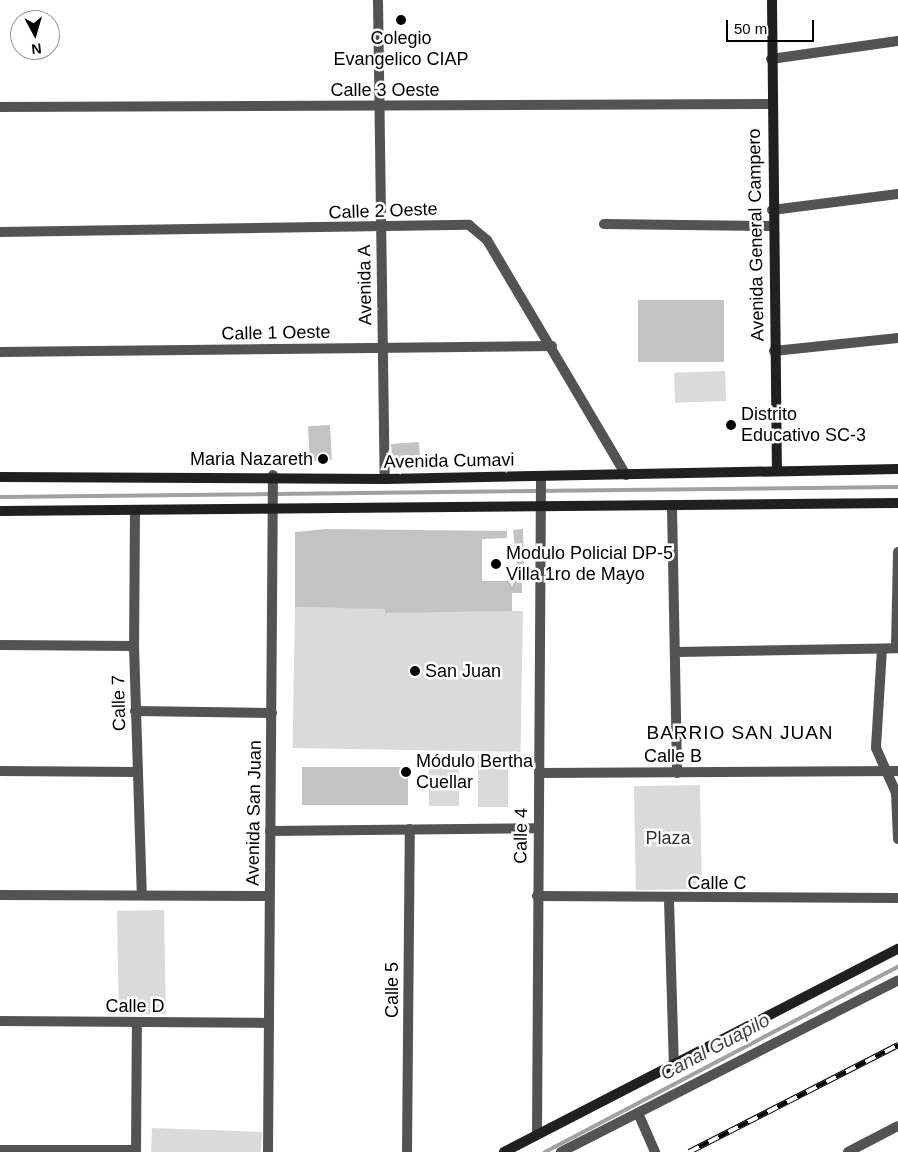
<!DOCTYPE html>
<meta charset="utf-8">
<style>
body{margin:0}
#map{position:relative;width:898px;height:1152px;overflow:hidden;background:#fff;font-family:Helvetica,sans-serif}
div>[style]{position:absolute}
.green>*{inset:0;background:#dadada;transform-origin:0 0}
.stream>*{height:4px;margin:-2px;padding:0 2px;transform-origin:2px;border-radius:2px;background:#a1a1a1}
.building>*{inset:0;background:#c3c3c3;transform-origin:0 0}
.street>*{height:10px;margin:-5px;padding:0 5px;transform-origin:5px;border-radius:5px;background:#535353}
.secondary>*{height:10px;margin:-5px;padding:0 5px;transform-origin:5px;border-radius:5px;background:#202020}
.rail>*{height:5.5px;margin-top:-2.75px;transform-origin:0;background:repeating-linear-gradient(90deg,#fff 0 11px,#000 0 22px);box-sizing:border-box;border-block:1px solid #000}
.dots>*{width:14px;height:14px;translate:-50% -50%;box-sizing:border-box;border:2px solid #fff;border-radius:50%}
span{translate:-50% -50%;white-space:nowrap;text-align:center;line-height:1.15;-webkit-text-stroke:5px #fff;paint-order:stroke}
.poi-label{font-size:18px;color:#000}
.left{translate:0 -50%;text-align:left}
.right{translate:-100% -50%;text-align:right}
.street-label{font-size:18px;color:#000}
.park-label{font-size:18px;color:#313131}
.neighbourhood-label{font-size:19px;color:#000;letter-spacing:1px}
.water-label{font-size:19px;color:#424242;font-style:italic}
.north{position:absolute;left:10px;top:10px;width:50px;height:50px;box-sizing:border-box;background:#fff;border:1px solid #999;border-radius:50%;rotate:174deg;font-size:14px;font-weight:700;line-height:20px;text-align:center;color:#000}
.north::after{content:'';display:block;margin:auto;width:18px;height:22px;background:#000;clip-path:polygon(50% 0,100% 100%,50% 72%,0 100%)}
.scale{position:absolute;left:726px;top:20px;width:88px;height:22px;box-sizing:border-box;border:2px solid #000;border-top:0;padding-left:6px;font-size:15px;line-height:18px;white-space:nowrap;color:#000;-webkit-text-stroke:4px #fff;paint-order:stroke}
</style>
<div id="map">
<div class="green">
<div style="left:725px;top:371px;width:30px;height:51px;rotate:88deg"></div>
<div style="left:295px;top:607px;width:228px;height:141px;rotate:1deg"></div>
<div style="left:429px;top:755px;width:30px;height:51px"></div>
<div style="left:478px;top:755px;width:30px;height:52px"></div>
<div style="left:700px;top:785px;width:104px;height:66px;rotate:89deg"></div>
<div style="left:164px;top:910px;width:104px;height:47px;rotate:89deg"></div>
<div style="clip-path:polygon(152px 1128px,262px 1132px,261px 1152px,151px 1152px)"></div>
</div>
<div class="stream">
<div style="left:0;top:497px;width:898px;rotate:-0.64deg"></div>
<div style="left:545px;top:1152px;width:399px;rotate:-27.7deg"></div>
</div>
<div class="building">
<div style="left:638px;top:300px;width:86px;height:62px"></div>
<div style="left:330px;top:425px;width:35px;height:22px;rotate:87deg"></div>
<div style="clip-path:polygon(419px 442px,420px 458px,397px 460px,392px 455px,391px 444px)"></div>
<div style="clip-path:polygon(326px 529px,507px 531px,507px 538px,482px 539px,482px 581px,522px 581px,522px 593px,512px 593px,512px 611px,385px 613px,385px 609px,295px 607px,295px 532px)"></div>
<div style="clip-path:polygon(523px 529px,524px 565px,517px 566px,513px 530px)"></div>
<div style="left:408px;top:767px;width:38px;height:106px;rotate:90deg"></div>
</div>
<div class="street">
<div style="left:378px;top:0;width:479px;rotate:89.2deg"></div>
<div style="left:771px;top:59px;width:128px;rotate:-8.1deg"></div>
<div style="left:0;top:107px;width:771px;rotate:-0.22deg"></div>
<div style="left:772px;top:210px;width:127px;rotate:-7.2deg"></div>
<div style="left:604px;top:224px;width:168px;rotate:0.7deg"></div>
<div style="left:0;top:232px;width:469px;rotate:-0.9deg"></div>
<div style="left:469px;top:225px;width:23px;rotate:40deg"></div>
<div style="left:487px;top:240px;width:273px;rotate:59.4deg"></div>
<div style="left:774px;top:351px;width:125px;rotate:-6deg"></div>
<div style="left:0;top:352px;width:552px;rotate:-0.62deg"></div>
<div style="left:672px;top:507px;width:266px;rotate:88.9deg"></div>
<div style="left:135px;top:510px;width:136px;rotate:90.4deg"></div>
<div style="left:134px;top:646px;width:248px;rotate:88.2deg"></div>
<div style="left:0;top:645px;width:134px;rotate:0.4deg"></div>
<div style="left:896px;top:648px;width:96px;rotate:-88.8deg"></div>
<div style="left:882px;top:649px;width:99px;rotate:93.5deg"></div>
<div style="left:876px;top:748px;width:49px;rotate:66deg"></div>
<div style="left:896px;top:793px;width:46px;rotate:87.5deg"></div>
<div style="left:676px;top:652px;width:222px;rotate:-1deg"></div>
<div style="left:135px;top:711px;width:137px;rotate:0.8deg"></div>
<div style="left:0;top:771px;width:137px;rotate:0.4deg"></div>
<div style="left:539px;top:773px;width:359px;rotate:-0.3deg"></div>
<div style="left:270px;top:831px;width:266px;rotate:-0.6deg"></div>
<div style="left:0;top:895px;width:269px;rotate:0.2deg"></div>
<div style="left:537px;top:896px;width:361px;rotate:0.3deg"></div>
<div style="left:669px;top:900px;width:166px;rotate:88.3deg"></div>
<div style="left:0;top:1021px;width:269px;rotate:0.4deg"></div>
<div style="left:638px;top:1113px;width:43px;rotate:66.4deg"></div>
<div style="left:537px;top:1135px;width:658px;rotate:-89.65deg"></div>
<div style="left:0;top:1150px;width:136px"></div>
<div style="left:136px;top:1152px;width:130px;rotate:-89.6deg"></div>
<div style="left:268px;top:1152px;width:677px;rotate:-89.58deg"></div>
<div style="left:407px;top:1152px;width:323px;rotate:-89.5deg"></div>
<div style="left:561px;top:1152px;width:378px;rotate:-27deg"></div>
<div style="left:848px;top:1152px;width:56px;rotate:-27.5deg"></div>
</div>
<div class="secondary">
<div style="left:772px;top:0;width:470px;rotate:89.4deg"></div>
<div style="left:0;top:477px;width:385px;rotate:0.3deg"></div>
<div style="left:385px;top:479px;width:513px;rotate:-1.12deg"></div>
<div style="left:0;top:511px;width:898px;rotate:-0.51deg"></div>
<div style="left:504px;top:1152px;width:443px;rotate:-27.3deg"></div>
</div>
<div class="rail">
<div style="left:689px;top:1152px;width:235px;rotate:-27.1deg"></div>
</div>
<div class="dots">
<div style="left:401px;top:20px;background:#000"></div>
<div style="left:731px;top:425px;background:#000"></div>
<div style="left:323px;top:459px;background:#000"></div>
<div style="left:496px;top:564px;background:#000"></div>
<div style="left:415px;top:671px;background:#000"></div>
<div style="left:406px;top:772px;background:#000"></div>
</div>
<div class="poi-label">
<span style="left:401px;top:49px">Colegio<br>Evangelico CIAP</span>
<span class="left" style="left:741px;top:425px">Distrito<br>Educativo SC-3</span>
<span class="right" style="left:313px;top:459px">Maria Nazareth</span>
<span class="left" style="left:506px;top:564px">Modulo Policial DP-5<br>Villa 1ro de Mayo</span>
<span class="left" style="left:425px;top:671px">San Juan</span>
<span class="left" style="left:416px;top:772px">Módulo Bertha<br>Cuellar</span>
</div>
<div class="street-label">
<span style="left:385px;top:90px">Calle 3 Oeste</span>
<span style="left:383px;top:211px;rotate:-2deg">Calle 2 Oeste</span>
<span style="left:756px;top:235px;rotate:-91deg">Avenida General Campero</span>
<span style="left:365px;top:285px;rotate:-91deg">Avenida A</span>
<span style="left:276px;top:333px;rotate:-1deg">Calle 1 Oeste</span>
<span style="left:449px;top:461px;rotate:-1deg">Avenida Cumavi</span>
<span style="left:119px;top:703px;rotate:-91deg">Calle 7</span>
<span style="left:673px;top:756px">Calle B</span>
<span style="left:254px;top:813px;rotate:-89deg">Avenida San Juan</span>
<span style="left:521px;top:836px;rotate:-89deg">Calle 4</span>
<span style="left:717px;top:883px">Calle C</span>
<span style="left:392px;top:990px;rotate:-90deg">Calle 5</span>
<span style="left:135px;top:1006px">Calle D</span>
</div>
<div class="park-label">
<span style="left:668px;top:838px">Plaza</span>
</div>
<div class="neighbourhood-label">
<span style="left:740px;top:733px">BARRIO SAN JUAN</span>
</div>
<div class="water-label">
<span style="left:715px;top:1047px;rotate:-28deg">Canal Guapilo</span>
</div>
<div class="north">N</div>
<div class="scale">50 m</div>
</div>
